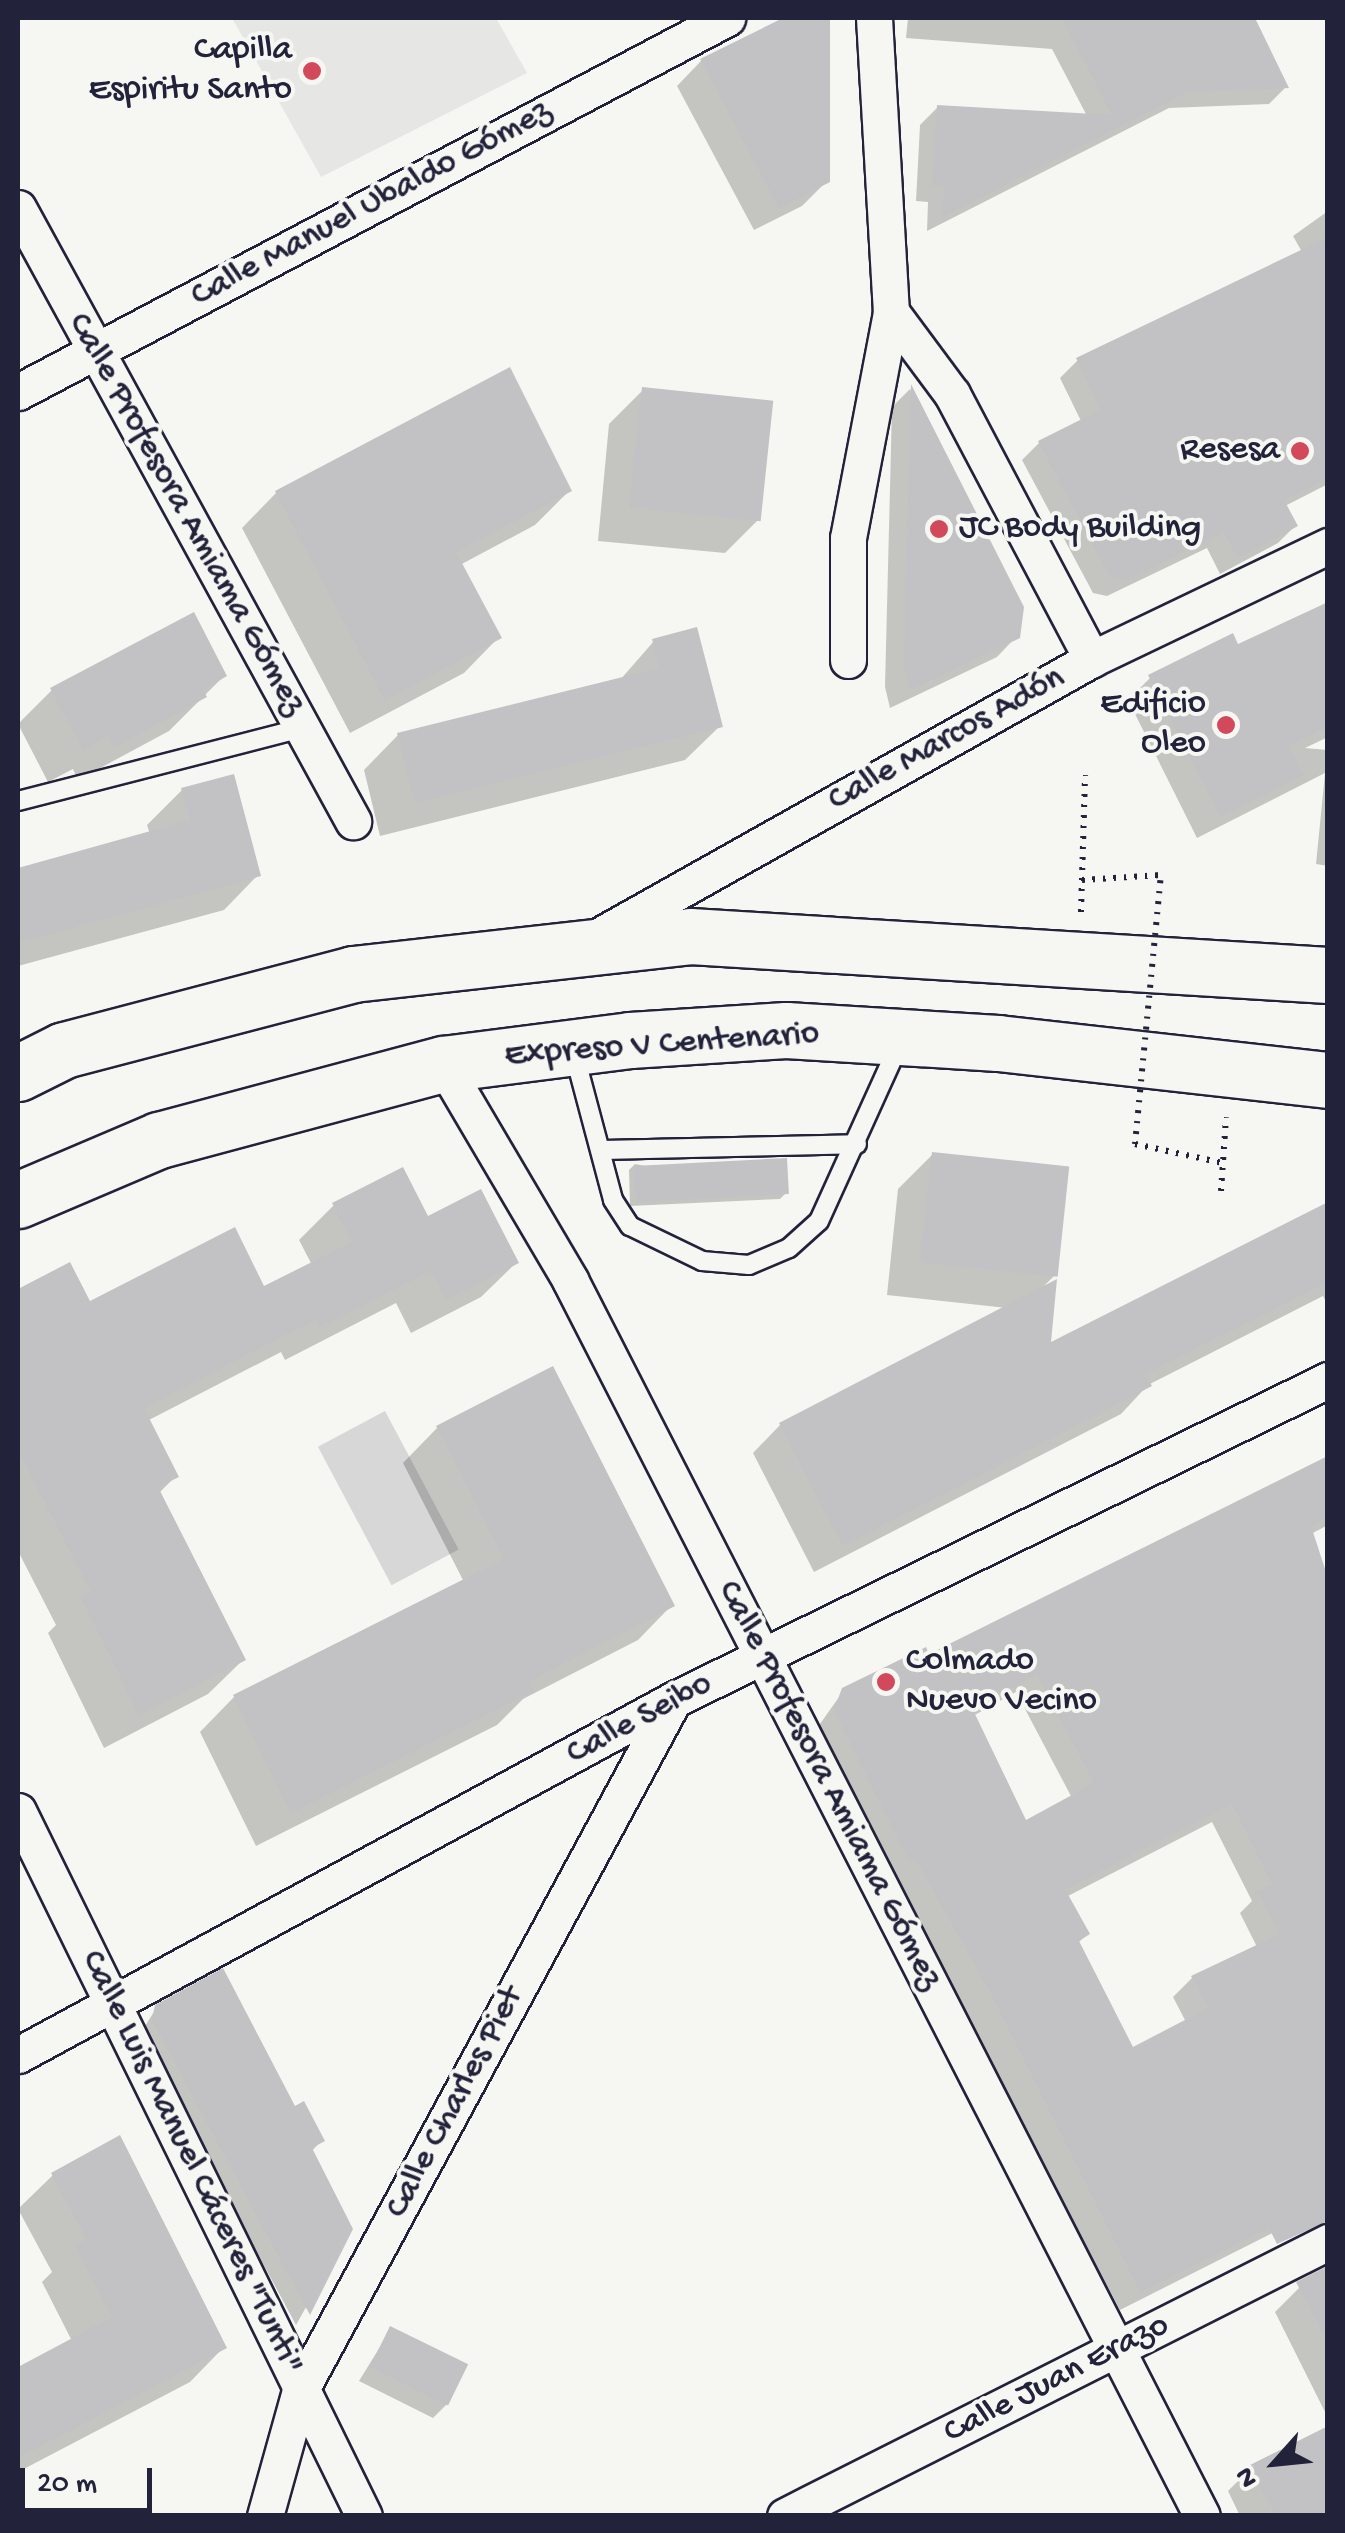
<!DOCTYPE html>
<meta charset="utf-8">
<style>
body{margin:0}
#map{position:relative;width:1345px;height:2533px;overflow:hidden;background:#f6f6f2;font-family:"Gochi Hand",sans-serif}
div>[style]{position:absolute}
.built>*{inset:0;background:#e6e6e4}
.green>*{inset:0;background:#d7d7d7;transform-origin:0 0}
.shadow>*{inset:0;background:#0003}
.building>*{inset:0;background:#c2c2c4;transform-origin:0 0}
.path>*{height:6px;margin-top:-3px;transform-origin:0;background:repeating-linear-gradient(90deg,#22223b 0 2.5px,transparent 0 10.5px)}
.roads{filter:drop-shadow(2px 0 #22223b) drop-shadow(-2px 0 #22223b) drop-shadow(0 2px #22223b) drop-shadow(0 -2px #22223b)}
.service>*{height:18px;margin:-9px;padding:0 9px;transform-origin:9px;border-radius:9px;background:#f6f6f2}
.minor>*{height:35px;margin:-17.5px;padding:0 17.5px;transform-origin:17.5px;border-radius:17.5px;background:#f6f6f2}
.primary>*{height:55px;margin:-27.5px;padding:0 27.5px;transform-origin:27.5px;border-radius:27.5px;background:#f6f6f2}
.path-bridge>*{height:6px;margin-top:-3px;transform-origin:0;background:repeating-linear-gradient(90deg,#22223b 0 2.5px,transparent 0 10.5px)}
.dots>*{width:28px;height:28px;translate:-50% -50%;box-sizing:border-box;border:5px solid #f6f6f2;border-radius:50%}
span{translate:-50% -50%;white-space:nowrap;text-align:center;line-height:1.15;-webkit-text-stroke:8px #f6f6f2;paint-order:stroke}
.poi-label{font-size:35px;color:#22223b}
.right{translate:-100% -50%;text-align:right}
.left{translate:0 -50%;text-align:left}
.street-label{font-size:35px;color:#22223b}
.frame{position:absolute;inset:0;border:20px solid #22223b;pointer-events:none}
.north{position:absolute;left:1225px;top:2413px;width:100px;height:100px;-webkit-text-stroke:8px #f6f6f2;paint-order:stroke;rotate:243deg;font-size:28px;font-weight:700;line-height:40px;text-align:center;color:#22223b}
.north::after{content:'';display:block;margin:auto;width:35px;height:45px;background:#22223b;clip-path:polygon(50% 0,100% 100%,50% 72%,0 100%)}
.scale{position:absolute;left:20px;top:2468px;width:132px;height:45px;box-sizing:border-box;border:5px solid #22223b;border-top:0;padding-left:12px;font-size:30px;line-height:35px;white-space:nowrap;color:#22223b;-webkit-text-stroke:8px #f6f6f2;paint-order:stroke}
</style>
<div id="map">
<div class="built">
<div style="clip-path:polygon(232px 18px,496px 18px,527px 73px,321px 177px)"></div>
</div>
<div class="green">
<div style="left:385px;top:1411px;width:157px;height:76px;rotate:62deg"></div>
</div>
<div class="shadow">
<div style="clip-path:polygon(789px 18px,828px 18px,827px 181px,802px 206px,754px 230px,677px 86px,701px 61px)"></div>
<div style="clip-path:polygon(908px 18px,1252px 18px,1286px 87px,1269px 104px,1169px 108px,927px 231px,928px 202px,916px 201px,920px 125px,938px 107px,1087px 116px,1052px 49px,906px 38px)"></div>
<div style="clip-path:polygon(1328px 211px,1328px 484px,1285px 506px,1295px 526px,1278px 543px,1220px 574px,1207px 548px,1107px 596px,1093px 593px,1022px 460px,1039px 443px,1082px 423px,1060px 378px,1077px 361px,1302px 252px,1293px 236px)"></div>
<div style="clip-path:polygon(910px 389px,1021px 607px,1017px 636px,997px 657px,890px 708px,885px 687px,892px 407px)"></div>
<div style="clip-path:polygon(643px 390px,759px 519px,725px 553px,598px 541px,609px 424px)"></div>
<div style="clip-path:polygon(569px 491px,535px 525px,460px 565px,498px 638px,464px 673px,350px 733px,242px 528px,276px 493px)"></div>
<div style="clip-path:polygon(1328px 605px,1328px 737px,1305px 748px,1328px 750px,1328px 866px,1316px 864px,1325px 773px,1197px 838px,1128px 700px,1150px 678px,1237px 647px)"></div>
<div style="clip-path:polygon(654px 641px,720px 726px,685px 760px,380px 836px,364px 770px,398px 735px,620px 680px)"></div>
<div style="clip-path:polygon(224px 676px,169px 731px,78px 780px,73px 769px,48px 782px,18px 724px,52px 690px)"></div>
<div style="clip-path:polygon(182px 790px,258px 875px,224px 910px,18px 966px,18px 870px,150px 834px,147px 825px)"></div>
<div style="clip-path:polygon(933px 1154px,1055px 1275px,1041px 1289px,1048px 1346px,1328px 1205px,1328px 1306px,1323px 1296px,1148px 1385px,1121px 1414px,814px 1572px,753px 1453px,780px 1425px,1007px 1308px,887px 1295px,898px 1189px)"></div>
<div style="clip-path:polygon(635px 1164px,786px 1193px,780px 1199px,630px 1206px,629px 1170px)"></div>
<div style="clip-path:polygon(333px 1206px,427px 1219px,516px 1263px,481px 1297px,411px 1333px,396px 1303px,285px 1360px,281px 1352px,147px 1421px,176px 1476px,158px 1494px,243px 1660px,208px 1694px,104px 1748px,48px 1633px,56px 1625px,18px 1551px,18px 1292px,69px 1266px,89px 1305px,263px 1289px,312px 1265px,299px 1240px)"></div>
<div style="clip-path:polygon(552px 1370px,672px 1605px,638px 1640px,523px 1699px,497px 1725px,256px 1846px,200px 1732px,234px 1697px,464px 1582px,403px 1463px,437px 1428px)"></div>
<div style="clip-path:polygon(evenodd,1328px 1456px,1328px 1525px,1311px 1534px,1328px 2205px,1120px 2310px,815px 1731px,844px 1690px,927px 1658px,1328px 1456px,1016px 1692px,1072px 1798px,1024px 1823px,973px 1716px,1016px 1692px,1328px 1456px,1212px 1822px,1252px 1901px,1240px 1913px,1257px 1947px,1192px 1978px,1173px 1997px,1186px 2022px,1131px 2050px,1077px 1944px,1087px 1934px,1066px 1897px,1212px 1822px)"></div>
<div style="clip-path:polygon(157px 2007px,294px 2109px,322px 2140px,311px 2152px,350px 2229px,296px 2325px,140px 2034px)"></div>
<div style="clip-path:polygon(53px 2175px,224px 2347px,190px 2382px,18px 2472px,18px 2370px,72px 2341px,42px 2282px,52px 2272px,18px 2209px)"></div>
<div style="clip-path:polygon(1328px 2273px,1328px 2418px,1275px 2312px,1299px 2288px)"></div>
<div style="clip-path:polygon(391px 2329px,447px 2404px,433px 2418px,359px 2381px)"></div>
<div style="clip-path:polygon(1252px 2467px,1328px 2516px,1240px 2516px,1228px 2491px)"></div>
</div>
<div class="building">
<div style="clip-path:polygon(783px 18px,830px 18px,830px 182px,779px 208px,700px 59px)"></div>
<div style="clip-path:polygon(1062px 18px,1255px 18px,1289px 88px,1188px 92px,942px 217px,944px 186px,932px 185px,937px 105px,1112px 115px)"></div>
<div style="clip-path:polygon(1328px 237px,1328px 478px,1284px 500px,1298px 526px,1238px 558px,1224px 533px,1126px 580px,1110px 577px,1038px 441px,1100px 410px,1076px 358px)"></div>
<div style="clip-path:polygon(510px 367px,572px 491px,456px 552px,502px 638px,385px 700px,275px 491px)"></div>
<div style="clip-path:polygon(911px 384px,1024px 607px,1020px 638px,910px 690px,904px 666px)"></div>
<div style="left:642px;top:387px;width:132px;height:121px;rotate:6deg"></div>
<div style="clip-path:polygon(1328px 602px,1328px 727px,1289px 746px,1304px 775px,1220px 817px,1148px 675px,1233px 633px,1238px 644px)"></div>
<div style="clip-path:polygon(194px 612px,227px 676px,203px 690px,207px 697px,113px 748px,108px 736px,83px 750px,50px 688px)"></div>
<div style="clip-path:polygon(697px 627px,723px 727px,415px 803px,397px 733px,659px 668px,652px 639px)"></div>
<div style="clip-path:polygon(234px 774px,261px 876px,18px 943px,18px 868px,190px 820px,181px 788px)"></div>
<div style="left:932px;top:1152px;width:138px;height:111px;rotate:6deg"></div>
<div style="left:787px;top:1158px;width:36px;height:153px;rotate:87deg"></div>
<div style="clip-path:polygon(403px 1167px,428px 1216px,481px 1189px,519px 1263px,446px 1300px,431px 1271px,320px 1327px,316px 1319px,144px 1408px,179px 1477px,158px 1487px,246px 1660px,139px 1715px,81px 1597px,91px 1592px,18px 1450px,18px 1289px,70px 1262px,90px 1301px,235px 1227px,264px 1286px,352px 1242px,332px 1203px)"></div>
<div style="clip-path:polygon(1328px 1202px,1328px 1282px,1145px 1374px,1152px 1386px,843px 1546px,779px 1423px,1057px 1279px,1051px 1342px)"></div>
<div style="clip-path:polygon(553px 1366px,675px 1606px,529px 1681px,534px 1691px,291px 1813px,233px 1695px,504px 1559px,436px 1426px)"></div>
<div style="clip-path:polygon(evenodd,1328px 1456px,1328px 1517px,1311px 1526px,1328px 1578px,1328px 2221px,1277px 2244px,1269px 2228px,1140px 2292px,989px 1990px,916px 1860px,910px 1863px,834px 1710px,842px 1688px,926px 1647px,929px 1654px,1328px 1456px,1037px 1674px,1094px 1783px,1026px 1820px,973px 1710px,1037px 1674px,1328px 1456px,1232px 1804px,1272px 1884px,1258px 1892px,1280px 1934px,1191px 1976px,1208px 2008px,1133px 2047px,1079px 1941px,1090px 1934px,1065px 1889px,1232px 1804px)"></div>
<div style="clip-path:polygon(223px 1968px,295px 2106px,304px 2101px,325px 2141px,312px 2148px,353px 2229px,310px 2315px,152px 2020px,155px 2005px)"></div>
<div style="clip-path:polygon(120px 2135px,227px 2348px,18px 2458px,18px 2367px,112px 2317px,75px 2245px,87px 2240px,51px 2173px)"></div>
<div style="clip-path:polygon(1328px 2266px,1328px 2346px,1296px 2282px)"></div>
<div style="left:390px;top:2326px;width:87px;height:46px;rotate:26deg"></div>
<div style="clip-path:polygon(1328px 2426px,1328px 2516px,1276px 2516px,1250px 2465px)"></div>
</div>
<div class="path">
<div style="left:1082px;top:880px;width:79px;rotate:-3.6deg"></div>
<div style="left:1081px;top:912px;width:137px;rotate:-88.3deg"></div>
<div style="left:1135px;top:1144px;width:90px;rotate:12.2deg"></div>
<div style="left:1221px;top:1191px;width:74px;rotate:-86.1deg"></div>
</div>
<div class="roads">
<div class="service">
<div style="left:18px;top:801px;width:293px;rotate:-14.4deg"></div>
<div style="left:574px;top:1053px;width:152px;rotate:75.1deg"></div>
<div style="left:613px;top:1200px;width:31px;rotate:57deg"></div>
<div style="left:630px;top:1226px;width:80px;rotate:25.9deg"></div>
<div style="left:702px;top:1261px;width:47px;rotate:4.9deg"></div>
<div style="left:749px;top:1265px;width:43px;rotate:-23deg"></div>
<div style="left:789px;top:1248px;width:40px;rotate:-42deg"></div>
<div style="left:819px;top:1221px;width:193px;rotate:-65.6deg"></div>
<div style="left:601px;top:1150px;width:256px;rotate:-1.3deg"></div>
</div>
<div class="minor">
<div style="left:874px;top:18px;width:294px;rotate:86.7deg"></div>
<div style="left:891px;top:312px;width:102px;rotate:53.4deg"></div>
<div style="left:952px;top:394px;width:300px;rotate:62.2deg"></div>
<div style="left:18px;top:208px;width:699px;rotate:61.34deg"></div>
<div style="left:18px;top:392px;width:802px;rotate:-27.81deg"></div>
<div style="left:848px;top:660px;width:122px;rotate:-90deg"></div>
<div style="left:848px;top:538px;width:230px;rotate:-79.2deg"></div>
<div style="left:597px;top:937px;width:568px;rotate:-29.32deg"></div>
<div style="left:1092px;top:659px;width:262px;rotate:-25.6deg"></div>
<div style="left:443px;top:1064px;width:251px;rotate:59.5deg"></div>
<div style="left:570px;top:1280px;width:1388px;rotate:62.92deg"></div>
<div style="left:18px;top:1811px;width:785px;rotate:63.86deg"></div>
<div style="left:18px;top:2055px;width:745px;rotate:-28.46deg"></div>
<div style="left:673px;top:1700px;width:729px;rotate:-26.04deg"></div>
<div style="left:265px;top:2516px;width:130px;rotate:-74.4deg"></div>
<div style="left:300px;top:2391px;width:784px;rotate:-61.61deg"></div>
<div style="left:785px;top:2516px;width:608px;rotate:-26.78deg"></div>
</div>
<div class="primary">
<div style="left:18px;top:1073px;width:51px;rotate:-26.6deg"></div>
<div style="left:64px;top:1050px;width:299px;rotate:-14.7deg"></div>
<div style="left:353px;top:974px;width:339px;rotate:-6.4deg"></div>
<div style="left:690px;top:936px;width:639px;rotate:3.5deg"></div>
<div style="left:18px;top:1200px;width:153px;rotate:-23.1deg"></div>
<div style="left:159px;top:1140px;width:294px;rotate:-15deg"></div>
<div style="left:443px;top:1064px;width:189px;rotate:-7.3deg"></div>
<div style="left:630px;top:1040px;width:156px;rotate:-3.7deg"></div>
<div style="left:786px;top:1030px;width:212px;rotate:3.5deg"></div>
<div style="left:998px;top:1043px;width:332px;rotate:6.4deg"></div>
</div>
</div>
<div class="path-bridge">
<div style="left:1135px;top:1144px;width:270px;rotate:-84.5deg"></div>
</div>
<div class="dots">
<div style="left:312px;top:71px;background:#d1495b"></div>
<div style="left:1300px;top:451px;background:#d1495b"></div>
<div style="left:939px;top:529px;background:#d1495b"></div>
<div style="left:1226px;top:725px;background:#d1495b"></div>
<div style="left:886px;top:1682px;background:#d1495b"></div>
</div>
<div class="poi-label">
<span class="right" style="left:292px;top:71px">Capilla<br>Espiritu Santo</span>
<span class="right" style="left:1280px;top:451px">Resesa</span>
<span class="left" style="left:959px;top:529px">JC Body Building</span>
<span class="right" style="left:1206px;top:725px">Edificio<br>Oleo</span>
<span class="left" style="left:906px;top:1682px">Colmado<br>Nuevo Vecino</span>
</div>
<div class="street-label">
<span style="left:372px;top:205px;rotate:-28deg">Calle Manuel Ubaldo Gómez</span>
<span style="left:185px;top:515px;rotate:61deg">Calle Profesora Amiama Gómez</span>
<span style="left:947px;top:740px;rotate:-29deg">Calle Marcos Adón</span>
<span style="left:662px;top:1046px;rotate:-4deg">Expreso V Centenario</span>
<span style="left:640px;top:1720px;rotate:-28deg">Calle Seibo</span>
<span style="left:828px;top:1786px;rotate:63deg">Calle Profesora Amiama Gómez</span>
<span style="left:456px;top:2103px;rotate:-62deg">Calle Charles Piet</span>
<span style="left:191px;top:2163px;rotate:64deg">Calle Luis Manuel Cáceres "Tunti"</span>
<span style="left:1057px;top:2380px;rotate:-27deg">Calle Juan Erazo</span>
</div>
<div class="frame"></div>
<div class="north">N</div>
<div class="scale">20 m</div>
</div>
